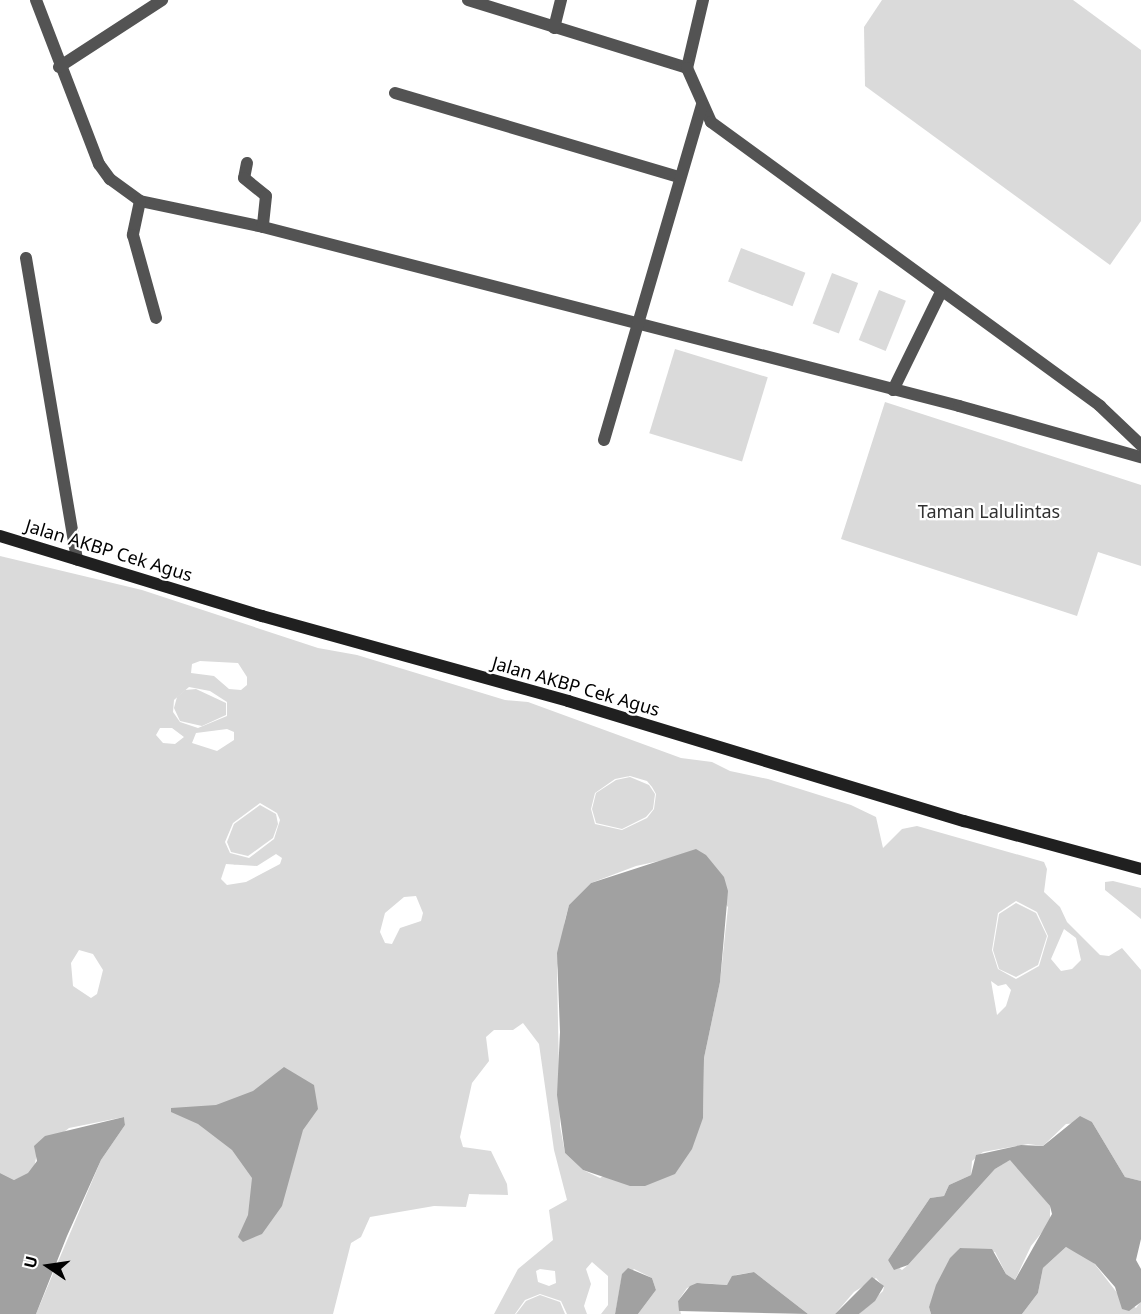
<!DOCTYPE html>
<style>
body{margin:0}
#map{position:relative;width:1141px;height:1314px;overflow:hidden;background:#fff;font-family:"Noto Sans",sans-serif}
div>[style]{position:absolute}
.green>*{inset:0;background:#dadada;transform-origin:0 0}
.water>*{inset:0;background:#a1a1a1}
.street>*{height:12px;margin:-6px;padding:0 6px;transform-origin:6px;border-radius:6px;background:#535353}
.secondary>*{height:12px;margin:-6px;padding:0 6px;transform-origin:6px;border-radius:6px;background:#202020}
span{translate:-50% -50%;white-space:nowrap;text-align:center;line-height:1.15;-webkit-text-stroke:4.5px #fff;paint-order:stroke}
.park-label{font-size:18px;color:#313131}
.street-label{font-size:18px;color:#000}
.north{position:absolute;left:18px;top:1236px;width:60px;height:60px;-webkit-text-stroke:4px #fff;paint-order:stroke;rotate:283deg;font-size:16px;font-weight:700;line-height:24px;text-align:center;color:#000}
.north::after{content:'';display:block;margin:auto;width:21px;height:27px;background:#000;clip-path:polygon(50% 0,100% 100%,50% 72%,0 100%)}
</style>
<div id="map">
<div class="green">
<div style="clip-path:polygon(882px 0,1073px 0,1141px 50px,1141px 221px,1110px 265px,865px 86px,864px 27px)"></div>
<div style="left:741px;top:248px;width:69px;height:36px;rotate:21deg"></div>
<div style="left:832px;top:273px;width:28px;height:54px;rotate:21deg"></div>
<div style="left:879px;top:290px;width:29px;height:54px;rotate:22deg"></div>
<div style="left:675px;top:349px;width:97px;height:88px;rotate:17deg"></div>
<div style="clip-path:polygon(885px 402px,1141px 485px,1141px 566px,1098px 552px,1077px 616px,841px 539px)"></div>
<div style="clip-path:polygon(evenodd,0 556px,142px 590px,318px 648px,357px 655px,505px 700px,528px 702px,681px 758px,712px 762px,730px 771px,768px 779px,851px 805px,876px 817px,883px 848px,902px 829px,917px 826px,1044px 862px,1047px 869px,1044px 892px,1060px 907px,1067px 922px,1100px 955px,1109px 956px,1122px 948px,1141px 970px,1141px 1181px,1125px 1177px,1092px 1122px,1066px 1124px,1043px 1146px,1028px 1144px,983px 1152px,972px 1161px,971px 1175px,949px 1185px,944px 1196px,930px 1198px,888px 1260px,902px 1270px,908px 1265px,995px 1169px,1011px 1159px,1050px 1206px,1050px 1222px,1031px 1246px,1015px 1280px,1006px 1274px,995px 1252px,960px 1248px,947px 1265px,929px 1307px,931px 1314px,859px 1314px,883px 1291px,884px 1287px,876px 1278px,854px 1292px,835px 1314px,808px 1314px,754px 1272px,736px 1275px,727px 1285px,701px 1283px,687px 1288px,678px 1301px,681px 1314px,638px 1314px,656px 1290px,652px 1278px,634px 1269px,621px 1282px,615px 1314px,601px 1314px,608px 1305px,608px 1276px,592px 1262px,586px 1269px,591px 1284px,584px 1306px,587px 1314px,567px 1314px,561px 1301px,540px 1294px,525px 1300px,515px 1314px,494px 1314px,518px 1269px,553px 1240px,549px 1210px,567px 1200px,554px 1150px,539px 1044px,523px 1023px,513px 1030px,494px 1030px,486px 1037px,489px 1061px,472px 1083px,460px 1137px,463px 1147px,491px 1151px,507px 1184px,508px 1195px,469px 1194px,466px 1207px,434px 1206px,370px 1217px,361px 1237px,351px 1243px,333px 1314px,36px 1314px,101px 1160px,125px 1125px,124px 1117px,69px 1128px,37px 1153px,34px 1168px,28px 1174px,14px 1180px,0 1173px,0 556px,200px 661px,238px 663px,247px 677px,247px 685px,241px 690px,229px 689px,214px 676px,191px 673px,192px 664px,200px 661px,0 556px,189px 687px,210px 691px,227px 702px,227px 716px,198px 728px,180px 722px,173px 712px,174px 700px,189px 687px,0 556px,160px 728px,172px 728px,184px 737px,175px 744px,163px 743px,156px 735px,160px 728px,0 556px,227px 729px,234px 732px,234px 740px,217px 751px,192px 743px,196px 733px,227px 729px,0 556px,630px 776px,647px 781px,652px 787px,656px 794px,654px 809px,647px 818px,622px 830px,595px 824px,591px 809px,595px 793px,615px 779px,630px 776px,0 556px,260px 803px,277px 813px,280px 820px,274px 839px,249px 858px,230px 853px,225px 842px,233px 823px,260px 803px,0 556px,276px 854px,282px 858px,280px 864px,246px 882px,227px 885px,221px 879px,226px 864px,257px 866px,276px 854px,0 556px,682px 856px,728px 907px,720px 982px,704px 1058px,703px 1118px,600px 1178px,583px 1170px,565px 1153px,560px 1126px,557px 969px,565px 920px,569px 905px,591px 883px,636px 866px,682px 856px,0 556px,416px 896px,423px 913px,421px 921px,400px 928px,392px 944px,385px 943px,380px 932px,385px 913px,404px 897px,416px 896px,0 556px,1016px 901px,1037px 912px,1048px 936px,1039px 966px,1016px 979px,998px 969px,992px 950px,998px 913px,1016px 901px,0 556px,1064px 929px,1076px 938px,1081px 960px,1072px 969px,1061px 971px,1051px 959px,1064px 929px,0 556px,79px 950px,93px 954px,103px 970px,97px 994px,91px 998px,73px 986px,71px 963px,79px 950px,0 556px,991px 981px,998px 986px,1006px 984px,1011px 990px,1006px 1006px,997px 1015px,991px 981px,0 556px,540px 1269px,555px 1271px,556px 1283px,549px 1286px,538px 1282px,536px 1271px,540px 1269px)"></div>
<div style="clip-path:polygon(196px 689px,226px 703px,226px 715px,202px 726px,180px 721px,174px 708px,177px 697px,185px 690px)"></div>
<div style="clip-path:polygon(630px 777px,649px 785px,655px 794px,653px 809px,646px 817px,622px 829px,596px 823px,592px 809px,596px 793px,616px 780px)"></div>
<div style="clip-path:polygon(260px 805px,276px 814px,278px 824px,273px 838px,248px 856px,231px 852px,227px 842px,234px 824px)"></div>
<div style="clip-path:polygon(1113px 881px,1141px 888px,1141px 919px,1105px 890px,1105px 882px)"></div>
<div style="clip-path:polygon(1016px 903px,1036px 913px,1047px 936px,1038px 965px,1016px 977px,999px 969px,993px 950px,999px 914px)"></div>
<div style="clip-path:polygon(1066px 1247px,1090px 1258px,1118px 1294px,1136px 1308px,1141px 1301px,1141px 1314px,1022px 1314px,1038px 1293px,1043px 1268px)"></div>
<div style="clip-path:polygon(540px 1295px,560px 1302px,565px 1314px,516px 1314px,526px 1301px)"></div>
</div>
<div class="water">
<div style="clip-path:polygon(696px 849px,706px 855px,724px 877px,728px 891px,720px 982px,704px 1058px,703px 1118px,692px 1149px,675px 1174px,645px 1186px,630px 1186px,583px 1170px,565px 1153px,557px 1095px,560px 1032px,557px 953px,569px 905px,591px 883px)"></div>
<div style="clip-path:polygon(284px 1067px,314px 1085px,318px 1109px,303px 1130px,282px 1206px,262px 1234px,243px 1242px,238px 1237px,248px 1215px,252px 1178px,232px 1150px,198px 1124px,171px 1112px,171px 1108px,216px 1105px,253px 1091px)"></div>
<div style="clip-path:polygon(1080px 1116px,1092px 1122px,1125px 1177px,1141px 1181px,1141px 1239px,1136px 1260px,1141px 1269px,1141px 1302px,1129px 1311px,1122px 1309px,1115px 1287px,1095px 1264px,1066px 1247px,1043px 1268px,1038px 1293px,1022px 1314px,931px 1314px,929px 1307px,936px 1285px,950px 1258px,960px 1248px,992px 1249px,1006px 1274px,1015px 1280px,1052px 1214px,1050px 1206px,1010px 1160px,995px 1169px,908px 1265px,894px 1270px,888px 1260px,930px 1198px,944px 1196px,949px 1185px,971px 1175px,976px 1155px,1021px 1145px,1043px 1146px)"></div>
<div style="clip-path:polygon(124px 1117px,125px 1125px,101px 1160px,67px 1236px,36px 1314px,0 1314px,0 1173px,14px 1180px,28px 1173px,37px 1161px,34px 1146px,45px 1136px)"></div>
<div style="clip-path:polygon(628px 1268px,652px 1278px,656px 1290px,638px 1314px,615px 1314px,622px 1274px)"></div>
<div style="clip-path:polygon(754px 1272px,808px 1314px,679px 1311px,678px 1301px,690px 1286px,697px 1283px,727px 1285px,732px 1276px)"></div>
<div style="clip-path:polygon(872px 1277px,884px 1286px,875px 1301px,859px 1314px,835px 1314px)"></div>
</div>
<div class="street">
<div style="left:36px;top:0;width:176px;rotate:69deg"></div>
<div style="left:99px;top:164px;width:19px;rotate:54deg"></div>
<div style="left:110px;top:179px;width:37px;rotate:36deg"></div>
<div style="left:140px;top:201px;width:126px;rotate:11.9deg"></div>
<div style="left:263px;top:227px;width:719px;rotate:14.42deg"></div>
<div style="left:959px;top:406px;width:189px;rotate:15.7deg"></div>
<div style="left:468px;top:0;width:229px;rotate:17.2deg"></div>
<div style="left:703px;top:0;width:70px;rotate:103.2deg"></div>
<div style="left:687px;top:68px;width:59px;rotate:66deg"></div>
<div style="left:711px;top:122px;width:482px;rotate:36.1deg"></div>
<div style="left:1100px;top:406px;width:57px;rotate:43.6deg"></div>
<div style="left:554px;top:28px;width:29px;rotate:-76deg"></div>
<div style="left:59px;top:67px;width:123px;rotate:-33deg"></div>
<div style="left:395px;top:93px;width:295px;rotate:16.5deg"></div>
<div style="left:247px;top:163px;width:15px;rotate:101deg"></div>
<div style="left:244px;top:178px;width:28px;rotate:39deg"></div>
<div style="left:266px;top:196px;width:31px;rotate:96deg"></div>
<div style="left:140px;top:201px;width:35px;rotate:102deg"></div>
<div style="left:133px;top:235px;width:86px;rotate:74.5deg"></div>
<div style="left:26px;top:258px;width:306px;rotate:80.4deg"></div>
<div style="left:893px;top:390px;width:109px;rotate:-63.9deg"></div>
<div style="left:604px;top:440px;width:349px;rotate:-73.7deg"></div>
</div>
<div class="secondary">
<div style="left:0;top:536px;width:274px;rotate:17deg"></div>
<div style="left:262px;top:616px;width:318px;rotate:15.5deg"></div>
<div style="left:568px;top:701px;width:414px;rotate:16.9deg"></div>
<div style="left:964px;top:821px;width:183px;rotate:15.2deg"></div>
</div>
<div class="park-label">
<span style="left:989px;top:511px">Taman Lalulintas</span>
</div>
<div class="street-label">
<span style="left:109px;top:550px;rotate:17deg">Jalan AKBP Cek Agus</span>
<span style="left:576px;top:686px;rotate:16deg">Jalan AKBP Cek Agus</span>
</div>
<div class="north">U</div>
</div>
